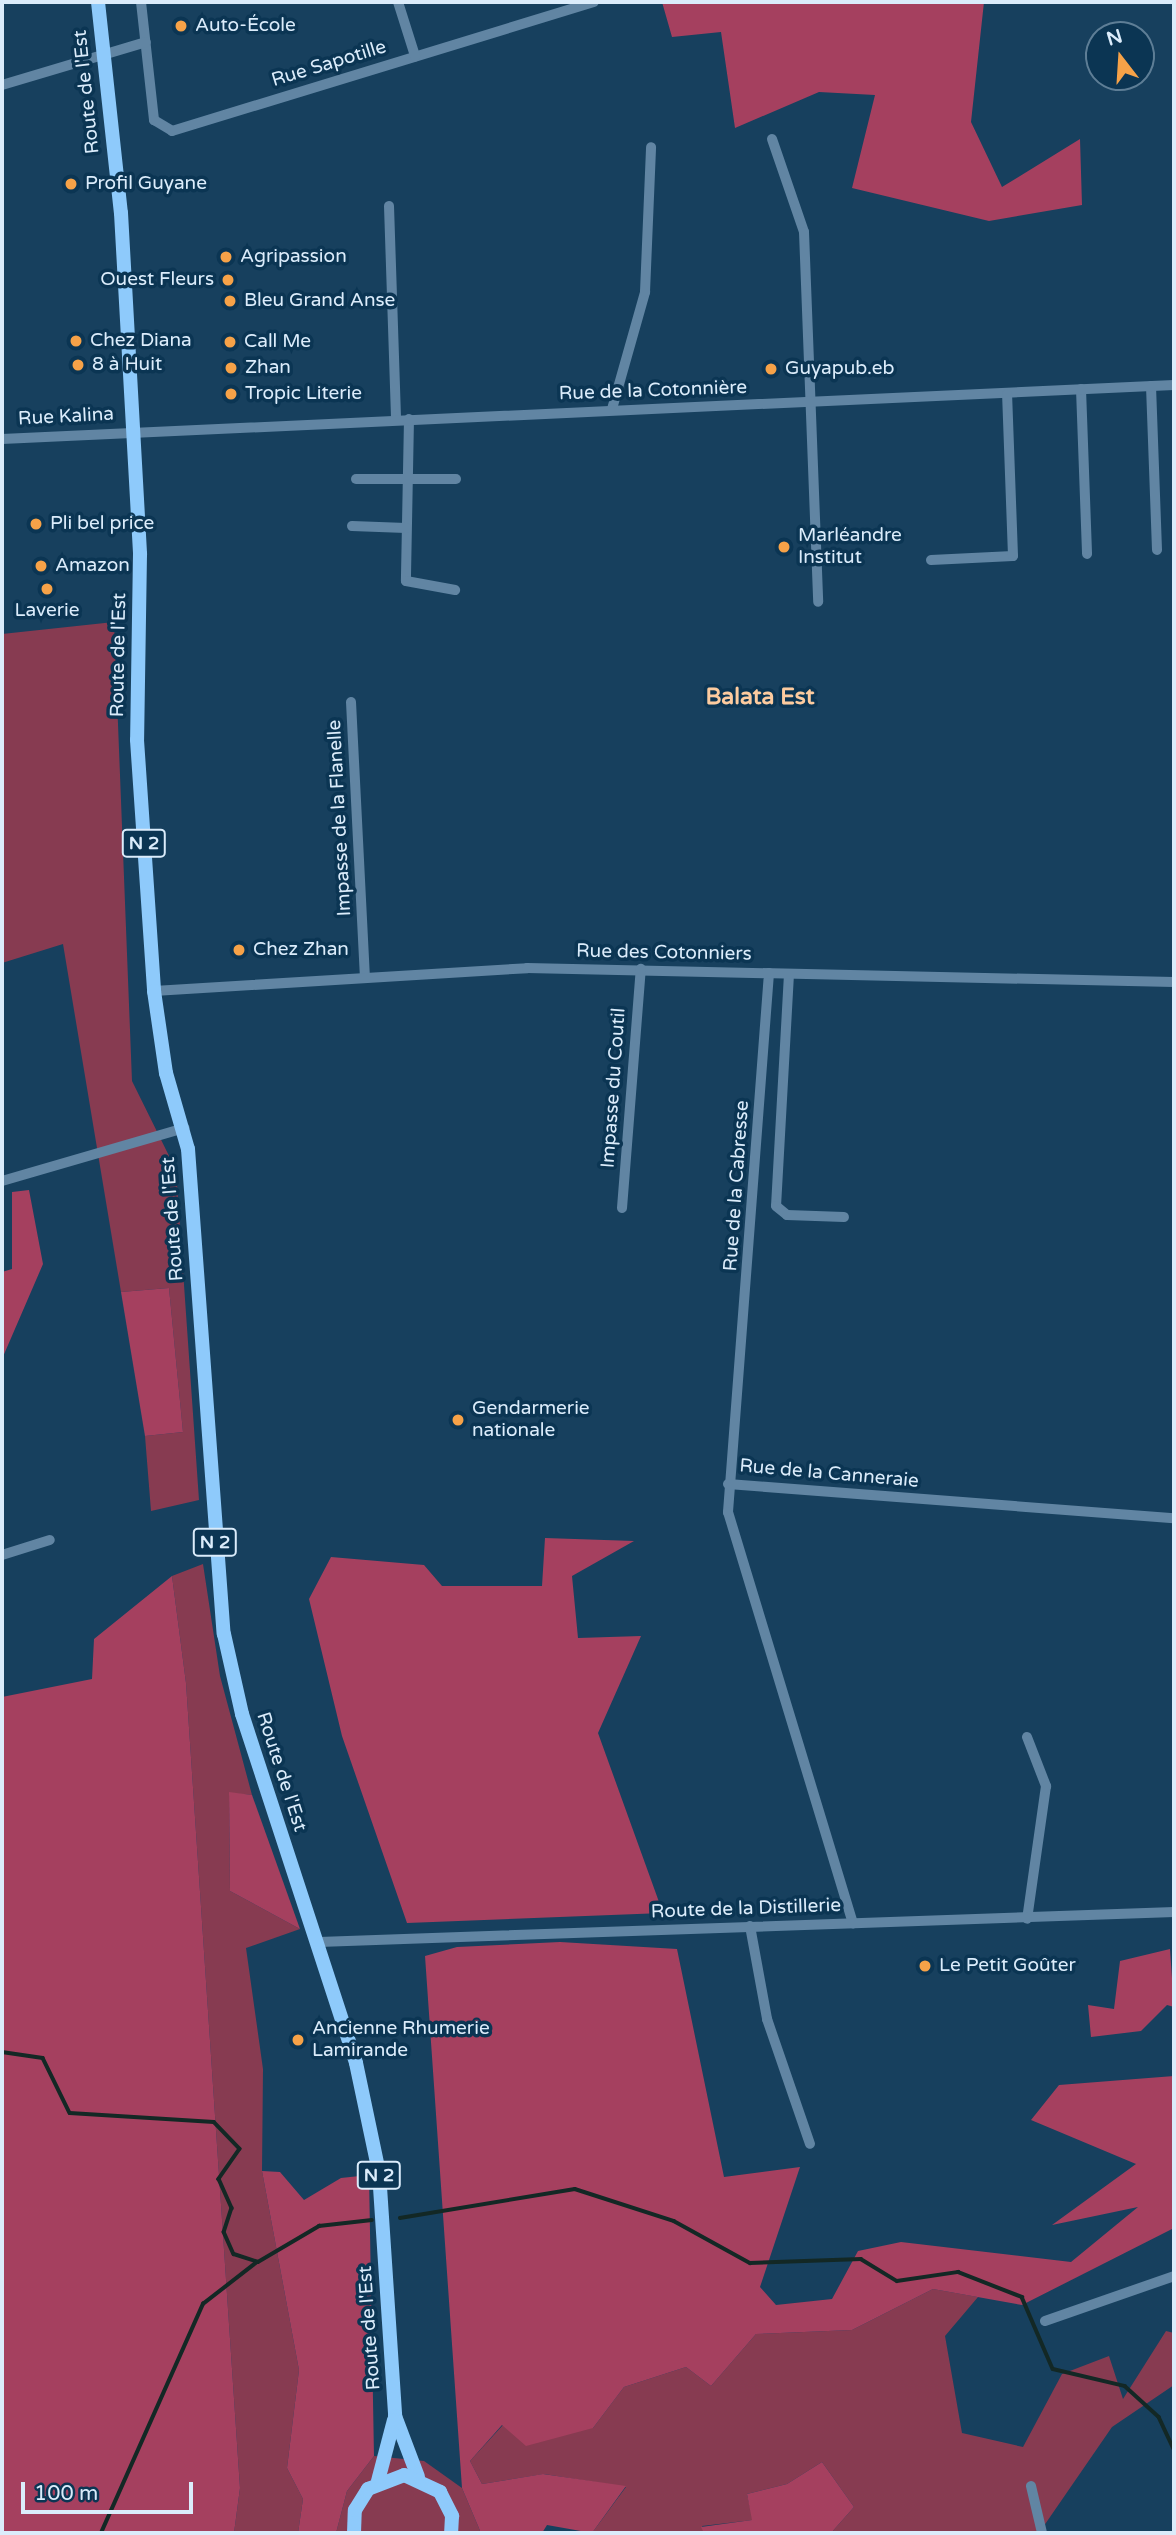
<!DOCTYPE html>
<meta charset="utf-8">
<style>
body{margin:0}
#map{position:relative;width:1176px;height:2535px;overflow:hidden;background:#17405e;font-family:"Varela Round",sans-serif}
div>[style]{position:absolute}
.green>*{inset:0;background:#873b51}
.forest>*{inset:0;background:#a5405f}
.stream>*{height:3.5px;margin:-1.75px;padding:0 1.75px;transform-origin:1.75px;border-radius:1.75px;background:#132825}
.minor>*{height:10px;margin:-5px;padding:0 5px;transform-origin:5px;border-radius:5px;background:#6185a3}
.major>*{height:14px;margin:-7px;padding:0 7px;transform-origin:7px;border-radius:7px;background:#8ecafb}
.dots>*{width:19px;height:19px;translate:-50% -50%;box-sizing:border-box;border:4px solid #0b3553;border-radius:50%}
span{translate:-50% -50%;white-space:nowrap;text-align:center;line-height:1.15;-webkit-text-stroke:7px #0b3553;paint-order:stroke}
.shield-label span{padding:2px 5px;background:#0b3553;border:2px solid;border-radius:5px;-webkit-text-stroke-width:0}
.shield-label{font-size:18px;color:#dbecfb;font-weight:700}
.poi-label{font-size:19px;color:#dbecfb}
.left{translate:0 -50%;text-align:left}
.right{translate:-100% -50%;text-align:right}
.street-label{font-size:19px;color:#dbecfb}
.quarter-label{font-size:23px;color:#fccb9f;font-weight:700}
.frame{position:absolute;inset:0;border:4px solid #dbecfb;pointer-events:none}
.north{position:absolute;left:1085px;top:21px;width:70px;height:70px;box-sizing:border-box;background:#0b3553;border:2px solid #5e7e96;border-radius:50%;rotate:343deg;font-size:19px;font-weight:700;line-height:28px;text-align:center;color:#dbecfb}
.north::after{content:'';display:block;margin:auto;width:24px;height:32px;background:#f6a248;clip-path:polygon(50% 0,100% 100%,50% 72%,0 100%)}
.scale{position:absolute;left:21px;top:2482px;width:172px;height:32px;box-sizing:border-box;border:4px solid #dbecfb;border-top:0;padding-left:9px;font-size:21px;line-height:24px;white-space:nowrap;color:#dbecfb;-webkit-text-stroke:5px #0b3553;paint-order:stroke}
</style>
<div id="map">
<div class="green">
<div style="clip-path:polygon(114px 622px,132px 1081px,176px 1170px,199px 1500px,151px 1511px,145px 1436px,183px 1432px,169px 1288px,121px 1292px,63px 944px,2px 963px,2px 634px)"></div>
<div style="clip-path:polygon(203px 1564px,220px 1676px,252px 1795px,229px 1793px,230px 1891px,300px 1929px,246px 1948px,263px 2069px,262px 2171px,299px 2370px,287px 2468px,303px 2499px,298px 2533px,234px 2533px,240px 2488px,186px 1683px,172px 1576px)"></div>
<div style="clip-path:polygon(933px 2289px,978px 2297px,945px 2336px,962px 2433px,1023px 2447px,1062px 2374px,1109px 2356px,1123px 2399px,1166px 2331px,1174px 2333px,1174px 2385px,1112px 2427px,1039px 2533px,831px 2533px,854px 2507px,822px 2462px,787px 2484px,747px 2494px,753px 2520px,702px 2526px,704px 2533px,592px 2533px,626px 2487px,544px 2474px,482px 2484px,470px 2461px,503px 2425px,593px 2428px,624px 2387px,686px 2367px,711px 2386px,756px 2334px,852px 2330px)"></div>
<div style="clip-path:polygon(374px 2456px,424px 2461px,462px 2488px,481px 2533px,336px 2533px,347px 2491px)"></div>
</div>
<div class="forest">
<div style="clip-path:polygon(662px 2px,984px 2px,971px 122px,1002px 187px,1080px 139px,1082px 205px,989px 221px,852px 188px,875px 95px,819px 92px,735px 128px,721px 32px,672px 37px)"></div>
<div style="clip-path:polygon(29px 1190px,43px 1264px,2px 1359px,2px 1272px,12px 1269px,12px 1192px)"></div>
<div style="clip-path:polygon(169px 1288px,183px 1432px,145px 1436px,121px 1292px)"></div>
<div style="clip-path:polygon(545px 1538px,634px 1541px,572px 1576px,578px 1638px,641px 1636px,598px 1733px,663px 1913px,407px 1923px,342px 1736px,309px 1599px,331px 1557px,424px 1565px,442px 1586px,542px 1586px)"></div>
<div style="clip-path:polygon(172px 1576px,186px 1683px,240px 2488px,234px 2533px,2px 2533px,2px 1697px,92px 1679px,94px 1639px)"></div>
<div style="clip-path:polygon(229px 1792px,252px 1795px,300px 1929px,230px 1891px)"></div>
<div style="clip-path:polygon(560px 1942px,677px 1949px,724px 2177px,800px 2167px,760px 2287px,776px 2305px,832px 2299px,858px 2251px,901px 2242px,1071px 2262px,1138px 2207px,1052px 2225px,1136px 2164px,1031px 2120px,1059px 2085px,1174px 2076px,1174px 2228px,1022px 2305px,933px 2289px,852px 2330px,756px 2334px,711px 2386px,686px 2367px,624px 2387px,593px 2428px,526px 2446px,502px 2425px,470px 2461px,482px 2484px,543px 2474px,626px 2486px,592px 2533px,547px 2525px,542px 2533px,481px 2533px,462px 2488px,425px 1956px,457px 1947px)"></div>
<div style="clip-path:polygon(1170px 1949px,1174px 2007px,1167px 2005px,1141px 2031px,1091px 2037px,1088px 2005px,1114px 2009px,1120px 1961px)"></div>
<div style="clip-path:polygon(262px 2171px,280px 2172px,304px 2200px,341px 2178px,369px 2175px,374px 2456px,347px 2491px,336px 2533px,298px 2533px,303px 2499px,287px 2468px,299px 2370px)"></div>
<div style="clip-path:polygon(822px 2462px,854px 2507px,831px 2533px,704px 2533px,701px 2527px,752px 2520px,747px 2494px,787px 2484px)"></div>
</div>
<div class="stream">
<div style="left:2px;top:2052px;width:41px;rotate:8.3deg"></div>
<div style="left:43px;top:2058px;width:61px;rotate:63.9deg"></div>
<div style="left:70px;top:2113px;width:144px;rotate:3.6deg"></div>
<div style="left:214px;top:2122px;width:37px;rotate:46deg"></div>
<div style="left:240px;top:2149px;width:37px;rotate:125deg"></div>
<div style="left:219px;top:2179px;width:32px;rotate:66deg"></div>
<div style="left:232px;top:2208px;width:25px;rotate:108deg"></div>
<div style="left:224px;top:2232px;width:24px;rotate:66deg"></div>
<div style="left:234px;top:2254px;width:25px;rotate:18deg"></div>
<div style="left:258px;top:2262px;width:71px;rotate:-30.5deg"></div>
<div style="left:319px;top:2226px;width:53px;rotate:-6.5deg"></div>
<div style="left:400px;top:2218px;width:177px;rotate:-9.4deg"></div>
<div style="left:575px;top:2189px;width:104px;rotate:17.9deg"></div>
<div style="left:674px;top:2221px;width:87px;rotate:28.9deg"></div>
<div style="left:750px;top:2263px;width:111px;rotate:-2.1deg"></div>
<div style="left:861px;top:2259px;width:42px;rotate:31.4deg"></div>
<div style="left:897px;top:2281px;width:62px;rotate:-8.4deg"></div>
<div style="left:958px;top:2272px;width:69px;rotate:21.3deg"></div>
<div style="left:1022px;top:2297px;width:78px;rotate:66.7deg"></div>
<div style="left:1053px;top:2369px;width:74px;rotate:13.3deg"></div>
<div style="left:1125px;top:2386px;width:46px;rotate:42.4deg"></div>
<div style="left:1159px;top:2417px;width:35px;rotate:65deg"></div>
<div style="left:101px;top:2533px;width:251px;rotate:-66deg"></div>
<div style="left:203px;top:2304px;width:68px;rotate:-37.9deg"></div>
</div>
<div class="minor">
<div style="left:141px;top:2px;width:119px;rotate:83.7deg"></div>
<div style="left:154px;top:120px;width:21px;rotate:31deg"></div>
<div style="left:172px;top:131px;width:441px;rotate:-17deg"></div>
<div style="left:398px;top:2px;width:57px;rotate:72.5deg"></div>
<div style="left:2px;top:85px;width:150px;rotate:-16.6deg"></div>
<div style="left:772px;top:139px;width:98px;rotate:71deg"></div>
<div style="left:804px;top:232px;width:370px;rotate:87.8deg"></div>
<div style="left:389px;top:206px;width:213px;rotate:88.1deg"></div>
<div style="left:1151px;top:386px;width:164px;rotate:87.9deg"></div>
<div style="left:1081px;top:389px;width:165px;rotate:87.9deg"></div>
<div style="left:612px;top:409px;width:122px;rotate:-74.2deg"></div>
<div style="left:645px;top:292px;width:145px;rotate:-87.6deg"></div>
<div style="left:409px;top:419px;width:162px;rotate:91.1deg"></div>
<div style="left:406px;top:581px;width:50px;rotate:10.4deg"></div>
<div style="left:2px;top:439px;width:1173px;rotate:-2.64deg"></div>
<div style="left:356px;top:479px;width:100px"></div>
<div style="left:352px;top:526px;width:54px;rotate:2.1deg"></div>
<div style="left:931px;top:560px;width:82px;rotate:-2.8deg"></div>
<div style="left:1013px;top:556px;width:162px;rotate:-92.1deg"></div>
<div style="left:351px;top:702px;width:273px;rotate:87.1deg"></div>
<div style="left:769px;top:973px;width:541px;rotate:94.35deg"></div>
<div style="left:728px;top:1512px;width:430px;rotate:73.1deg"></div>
<div style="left:789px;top:974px;width:232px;rotate:93.2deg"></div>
<div style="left:776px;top:1206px;width:14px;rotate:39deg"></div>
<div style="left:787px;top:1215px;width:57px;rotate:2deg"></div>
<div style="left:154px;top:991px;width:374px;rotate:-3.5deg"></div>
<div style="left:527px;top:968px;width:647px;rotate:1.24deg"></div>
<div style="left:2px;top:1181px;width:190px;rotate:-16.2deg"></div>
<div style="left:622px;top:1208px;width:240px;rotate:-85.5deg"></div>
<div style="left:728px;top:1484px;width:447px;rotate:4.4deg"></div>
<div style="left:2px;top:1555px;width:50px;rotate:-17.4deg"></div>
<div style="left:1027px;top:1737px;width:53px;rotate:68.8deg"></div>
<div style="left:1046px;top:1786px;width:134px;rotate:98.1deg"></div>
<div style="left:750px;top:1926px;width:95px;rotate:79.6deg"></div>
<div style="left:767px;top:2019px;width:132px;rotate:71deg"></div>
<div style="left:319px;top:1942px;width:856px;rotate:-2.01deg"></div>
<div style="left:1045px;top:2321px;width:137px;rotate:-19.2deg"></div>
<div style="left:1031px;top:2486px;width:48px;rotate:76.8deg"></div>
</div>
<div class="major">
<div style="left:98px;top:2px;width:212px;rotate:83.8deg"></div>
<div style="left:121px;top:213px;width:342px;rotate:86.8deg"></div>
<div style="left:140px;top:554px;width:186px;rotate:90.9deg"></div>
<div style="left:137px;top:740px;width:252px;rotate:86.1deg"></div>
<div style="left:154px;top:991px;width:83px;rotate:81.7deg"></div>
<div style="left:166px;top:1073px;width:79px;rotate:73.9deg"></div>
<div style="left:188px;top:1149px;width:486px;rotate:85.8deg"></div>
<div style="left:224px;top:1634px;width:82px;rotate:77.3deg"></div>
<div style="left:242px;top:1714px;width:367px;rotate:71.9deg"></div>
<div style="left:356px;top:2063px;width:111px;rotate:78.1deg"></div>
<div style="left:379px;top:2172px;width:245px;rotate:86.2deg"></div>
<div style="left:395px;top:2416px;width:65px;rotate:69.3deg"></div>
<div style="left:378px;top:2481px;width:63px;rotate:-75.3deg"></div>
<div style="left:354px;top:2533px;width:23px;rotate:-88deg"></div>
<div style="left:355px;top:2510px;width:25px;rotate:-58deg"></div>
<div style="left:368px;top:2489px;width:39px;rotate:-21deg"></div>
<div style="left:404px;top:2475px;width:40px;rotate:25deg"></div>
<div style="left:440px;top:2492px;width:27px;rotate:63deg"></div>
<div style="left:452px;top:2516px;width:17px;rotate:93deg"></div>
</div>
<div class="dots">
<div style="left:181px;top:26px;background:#f6a248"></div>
<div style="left:71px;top:184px;background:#f6a248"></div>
<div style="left:226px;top:257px;background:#f6a248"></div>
<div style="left:228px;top:280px;background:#f6a248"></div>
<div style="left:230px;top:301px;background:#f6a248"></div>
<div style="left:76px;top:341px;background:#f6a248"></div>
<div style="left:230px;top:342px;background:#f6a248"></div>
<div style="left:78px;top:365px;background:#f6a248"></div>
<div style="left:231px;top:368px;background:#f6a248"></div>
<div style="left:771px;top:369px;background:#f6a248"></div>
<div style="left:231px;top:394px;background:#f6a248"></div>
<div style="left:36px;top:524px;background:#f6a248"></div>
<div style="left:784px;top:547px;background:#f6a248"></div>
<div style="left:41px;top:566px;background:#f6a248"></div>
<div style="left:47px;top:589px;background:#f6a248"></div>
<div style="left:239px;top:950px;background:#f6a248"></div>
<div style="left:458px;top:1420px;background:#f6a248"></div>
<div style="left:925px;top:1966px;background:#f6a248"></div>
<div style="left:298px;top:2040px;background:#f6a248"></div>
</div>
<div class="shield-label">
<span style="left:144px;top:843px">N 2</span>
<span style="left:215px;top:1542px">N 2</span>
<span style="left:379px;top:2175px">N 2</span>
</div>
<div class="poi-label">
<span class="left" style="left:195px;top:26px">Auto-École</span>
<span class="left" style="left:85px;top:184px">Profil Guyane</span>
<span class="left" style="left:240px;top:257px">Agripassion</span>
<span class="right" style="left:214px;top:280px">Ouest Fleurs</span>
<span class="left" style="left:244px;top:301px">Bleu Grand Anse</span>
<span class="left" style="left:90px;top:341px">Chez Diana</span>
<span class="left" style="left:244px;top:342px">Call Me</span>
<span class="left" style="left:92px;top:365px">8 à Huit</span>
<span class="left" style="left:245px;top:368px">Zhan</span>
<span class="left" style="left:785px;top:369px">Guyapub.eb</span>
<span class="left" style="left:245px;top:394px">Tropic Literie</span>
<span class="left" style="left:50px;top:524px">Pli bel price</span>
<span class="left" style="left:798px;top:547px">Marléandre<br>Institut</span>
<span class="left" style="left:55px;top:566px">Amazon</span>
<span style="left:47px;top:611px">Laverie</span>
<span class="left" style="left:253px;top:950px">Chez Zhan</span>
<span class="left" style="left:472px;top:1420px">Gendarmerie<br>nationale</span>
<span class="left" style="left:939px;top:1966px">Le Petit Goûter</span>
<span class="left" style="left:312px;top:2040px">Ancienne Rhumerie<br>Lamirande</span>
</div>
<div class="street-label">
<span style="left:329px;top:64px;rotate:-17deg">Rue Sapotille</span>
<span style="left:87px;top:92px;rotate:-96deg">Route de l'Est</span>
<span style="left:653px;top:391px;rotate:-2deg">Rue de la Cotonnière</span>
<span style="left:66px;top:417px;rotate:-3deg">Rue Kalina</span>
<span style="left:119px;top:655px;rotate:-89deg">Route de l'Est</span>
<span style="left:340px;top:818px;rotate:-93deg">Impasse de la Flanelle</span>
<span style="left:664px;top:953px;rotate:1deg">Rue des Cotonniers</span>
<span style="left:614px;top:1088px;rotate:-86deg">Impasse du Coutil</span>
<span style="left:737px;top:1186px;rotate:-86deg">Rue de la Cabresse</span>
<span style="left:173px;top:1219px;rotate:-94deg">Route de l'Est</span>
<span style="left:829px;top:1474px;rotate:5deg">Rue de la Canneraie</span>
<span style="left:281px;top:1772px;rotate:72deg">Route de l'Est</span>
<span style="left:746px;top:1909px;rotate:-2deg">Route de la Distillerie</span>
<span style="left:370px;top:2328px;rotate:-94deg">Route de l'Est</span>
</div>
<div class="quarter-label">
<span style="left:760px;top:697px">Balata Est</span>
</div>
<div class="frame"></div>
<div class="north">N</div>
<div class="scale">100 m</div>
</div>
